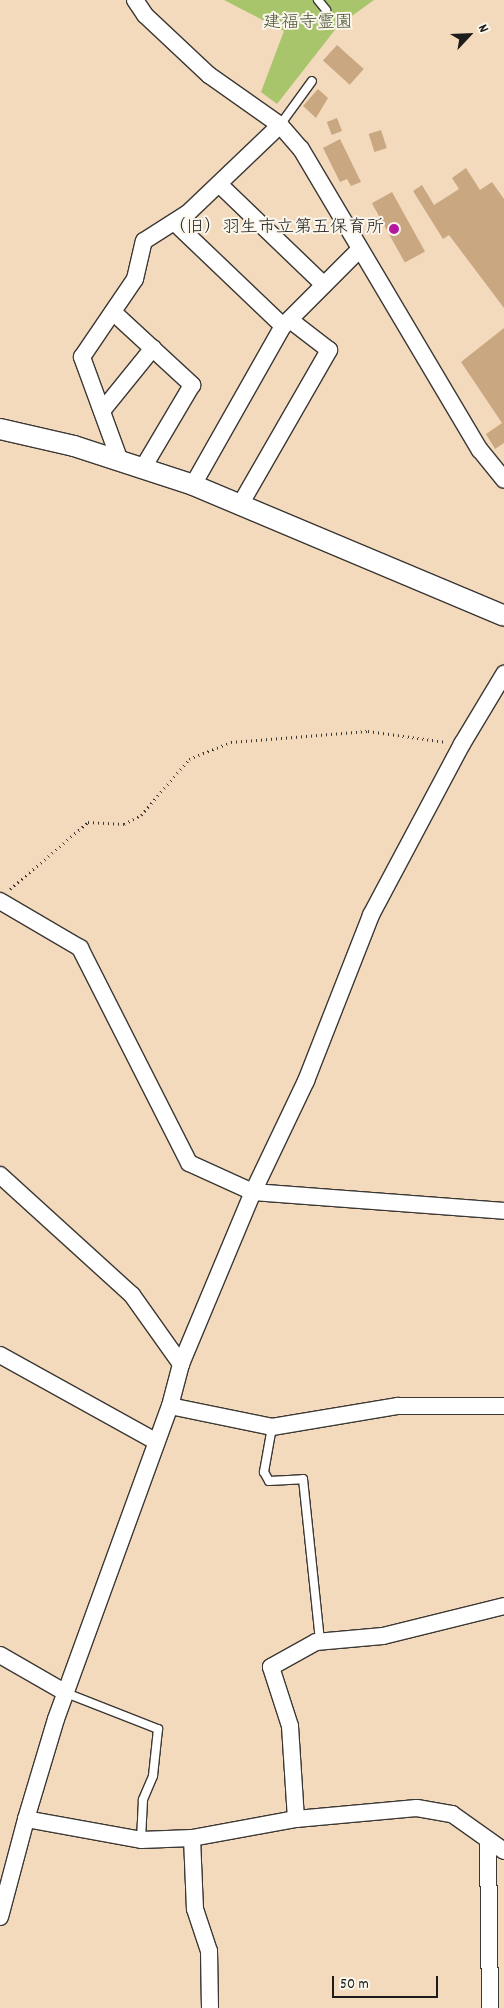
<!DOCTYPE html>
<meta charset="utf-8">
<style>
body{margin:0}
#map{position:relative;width:504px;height:2008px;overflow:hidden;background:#f3dabd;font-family:Dekko,"Klee One",sans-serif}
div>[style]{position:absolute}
.green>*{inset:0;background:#a9c56b}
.building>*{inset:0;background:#c9a781;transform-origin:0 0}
.path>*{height:2.5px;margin-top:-1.25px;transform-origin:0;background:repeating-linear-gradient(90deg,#3c3834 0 1px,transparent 0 5px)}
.roads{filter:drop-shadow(1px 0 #3c3834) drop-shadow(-1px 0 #3c3834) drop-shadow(0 1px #3c3834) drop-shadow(0 -1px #3c3834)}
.service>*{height:8px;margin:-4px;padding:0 4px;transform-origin:4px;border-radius:4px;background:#fff}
.minor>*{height:16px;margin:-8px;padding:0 8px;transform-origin:8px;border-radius:8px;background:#fff}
.tertiary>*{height:20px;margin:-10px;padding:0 10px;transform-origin:10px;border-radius:10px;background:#fff}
.dots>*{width:14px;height:14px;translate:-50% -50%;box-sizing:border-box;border:2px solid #fbf7ec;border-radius:50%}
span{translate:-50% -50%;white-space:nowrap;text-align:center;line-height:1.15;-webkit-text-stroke:4px #fbf7ec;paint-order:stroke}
.park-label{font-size:18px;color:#4d5738}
.poi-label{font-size:18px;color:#1c1c1c}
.right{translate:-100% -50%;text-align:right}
.north{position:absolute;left:444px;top:10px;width:50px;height:50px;-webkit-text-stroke:4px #fbf7ec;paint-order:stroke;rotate:65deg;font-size:14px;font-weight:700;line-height:20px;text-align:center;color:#1c1c1c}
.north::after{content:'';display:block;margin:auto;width:18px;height:22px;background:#1c1c1c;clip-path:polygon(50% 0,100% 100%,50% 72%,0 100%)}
.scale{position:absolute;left:332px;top:1976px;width:106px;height:22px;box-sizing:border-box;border:2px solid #1c1c1c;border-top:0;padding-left:6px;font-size:15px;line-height:18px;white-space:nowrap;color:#1c1c1c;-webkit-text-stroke:4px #fbf7ec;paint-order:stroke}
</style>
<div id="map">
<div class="green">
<div style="clip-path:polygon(224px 0,374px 0,338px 26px,277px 104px,261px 92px,284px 31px)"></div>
</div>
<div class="building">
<div style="left:337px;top:45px;width:36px;height:21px;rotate:42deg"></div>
<div style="clip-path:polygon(318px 89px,328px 98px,316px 118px,303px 106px)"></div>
<div style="left:337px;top:118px;width:14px;height:11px;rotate:69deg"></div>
<div style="left:381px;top:130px;width:19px;height:13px;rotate:72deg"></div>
<div style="clip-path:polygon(340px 139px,361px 182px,351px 186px,347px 179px,340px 182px,323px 148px)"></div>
<div style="clip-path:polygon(466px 168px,480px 190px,492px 182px,504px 199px,504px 308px,449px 235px,443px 239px,413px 191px,422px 185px,434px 205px,459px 189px,452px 178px)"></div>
<div style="left:392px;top:192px;width:68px;height:23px;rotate:61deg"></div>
<div style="clip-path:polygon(504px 328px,504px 443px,495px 449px,486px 434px,502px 423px,461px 362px)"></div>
</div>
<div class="path">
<div style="left:10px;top:889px;width:103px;rotate:-40.7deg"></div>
<div style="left:88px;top:822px;width:36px;rotate:3deg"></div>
<div style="left:124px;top:824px;width:19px;rotate:-28deg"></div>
<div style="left:141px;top:815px;width:74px;rotate:-49.4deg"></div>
<div style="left:189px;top:759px;width:45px;rotate:-22deg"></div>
<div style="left:231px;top:742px;width:137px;rotate:-4.6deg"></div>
<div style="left:368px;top:731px;width:79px;rotate:8deg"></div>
</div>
<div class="roads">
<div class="service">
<div style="left:318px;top:0;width:13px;rotate:51deg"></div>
<div style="left:280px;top:125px;width:54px;rotate:-54deg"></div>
<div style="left:272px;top:1427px;width:46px;rotate:100.1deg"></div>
<div style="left:264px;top:1472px;width:10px;rotate:61deg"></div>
<div style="left:269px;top:1481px;width:34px;rotate:-3deg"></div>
<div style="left:303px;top:1479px;width:163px;rotate:84deg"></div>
<div style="left:66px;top:1693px;width:99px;rotate:21.4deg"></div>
<div style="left:158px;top:1729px;width:47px;rotate:96.1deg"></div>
<div style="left:153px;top:1776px;width:26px;rotate:113deg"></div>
<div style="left:143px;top:1800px;width:40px;rotate:92.9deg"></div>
</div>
<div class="minor">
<div style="left:135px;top:0;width:18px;rotate:56deg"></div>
<div style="left:145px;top:15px;width:88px;rotate:43.2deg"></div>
<div style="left:209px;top:75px;width:87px;rotate:35.2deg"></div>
<div style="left:280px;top:125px;width:32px;rotate:49deg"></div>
<div style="left:301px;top:149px;width:350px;rotate:59.3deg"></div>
<div style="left:480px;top:450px;width:38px;rotate:51deg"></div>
<div style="left:220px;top:185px;width:144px;rotate:43.9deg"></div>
<div style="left:174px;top:222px;width:151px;rotate:43.7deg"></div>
<div style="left:113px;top:312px;width:108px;rotate:42.7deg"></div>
<div style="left:192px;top:385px;width:96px;rotate:120.6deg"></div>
<div style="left:102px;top:411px;width:81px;rotate:-51deg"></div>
<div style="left:120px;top:461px;width:111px;rotate:-110.1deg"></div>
<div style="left:82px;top:357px;width:94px;rotate:-55.8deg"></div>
<div style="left:135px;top:279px;width:39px;rotate:-77deg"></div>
<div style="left:144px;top:241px;width:52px;rotate:-32.5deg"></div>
<div style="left:188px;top:213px;width:127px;rotate:-43.7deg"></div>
<div style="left:193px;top:485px;width:183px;rotate:-60.5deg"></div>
<div style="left:283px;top:326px;width:109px;rotate:-45deg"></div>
<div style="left:240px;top:505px;width:179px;rotate:-60.1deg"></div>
<div style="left:329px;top:350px;width:49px;rotate:-142.4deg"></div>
<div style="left:0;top:901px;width:93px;rotate:30.4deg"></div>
<div style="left:80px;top:948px;width:241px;rotate:63.1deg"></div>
<div style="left:189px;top:1163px;width:70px;rotate:24.4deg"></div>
<div style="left:253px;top:1192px;width:252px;rotate:4.3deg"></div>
<div style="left:0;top:1175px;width:178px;rotate:42.3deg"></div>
<div style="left:132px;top:1295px;width:85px;rotate:54.6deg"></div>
<div style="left:0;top:1355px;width:179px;rotate:29deg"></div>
<div style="left:170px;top:1406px;width:104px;rotate:11.6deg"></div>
<div style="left:272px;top:1427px;width:128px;rotate:-9.5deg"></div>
<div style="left:398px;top:1406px;width:106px"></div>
<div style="left:0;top:1655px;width:76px;rotate:29.9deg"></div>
<div style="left:26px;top:1819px;width:104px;rotate:-73.3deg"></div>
<div style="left:56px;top:1719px;width:333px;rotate:-70deg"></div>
<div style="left:170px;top:1406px;width:43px;rotate:-75.3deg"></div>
<div style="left:181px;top:1364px;width:186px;rotate:-67.3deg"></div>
<div style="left:253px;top:1192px;width:123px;rotate:-64.5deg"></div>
<div style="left:306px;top:1081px;width:178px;rotate:-68.6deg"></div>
<div style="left:371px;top:915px;width:194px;rotate:-62deg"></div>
<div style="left:462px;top:744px;width:82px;rotate:-59deg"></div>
<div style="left:296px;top:1819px;width:93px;rotate:-93.7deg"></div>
<div style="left:290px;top:1726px;width:62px;rotate:-107.9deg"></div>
<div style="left:271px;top:1667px;width:51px;rotate:-29.1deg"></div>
<div style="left:316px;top:1642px;width:67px;rotate:-5.1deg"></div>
<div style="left:383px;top:1636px;width:125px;rotate:-13.9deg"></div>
<div style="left:192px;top:1838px;width:71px;rotate:87.6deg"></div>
<div style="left:195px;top:1909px;width:44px;rotate:71.6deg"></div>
<div style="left:209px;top:1951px;width:57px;rotate:89deg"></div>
<div style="left:488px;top:1844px;width:164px;rotate:89.3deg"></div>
<div style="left:0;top:1917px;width:101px;rotate:-75.1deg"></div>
<div style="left:26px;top:1819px;width:117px;rotate:10.3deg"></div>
<div style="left:141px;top:1840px;width:51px;rotate:-2.2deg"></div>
<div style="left:192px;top:1838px;width:106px;rotate:-10.4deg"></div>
<div style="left:296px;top:1819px;width:121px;rotate:-5.2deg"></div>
<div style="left:417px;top:1808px;width:36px;rotate:10deg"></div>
<div style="left:452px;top:1814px;width:64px;rotate:35.4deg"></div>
</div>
<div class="tertiary">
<div style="left:0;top:429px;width:76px;rotate:12.9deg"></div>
<div style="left:74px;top:446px;width:125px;rotate:18.1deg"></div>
<div style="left:193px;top:485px;width:337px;rotate:22.8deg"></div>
</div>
</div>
<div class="dots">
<div style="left:394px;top:229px;background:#b5179e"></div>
</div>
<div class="park-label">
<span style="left:308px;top:24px">建福寺霊園</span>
</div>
<div class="poi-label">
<span class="right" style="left:384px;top:229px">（旧）羽生市立第五保育所</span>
</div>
<div class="north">N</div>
<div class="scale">50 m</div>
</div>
